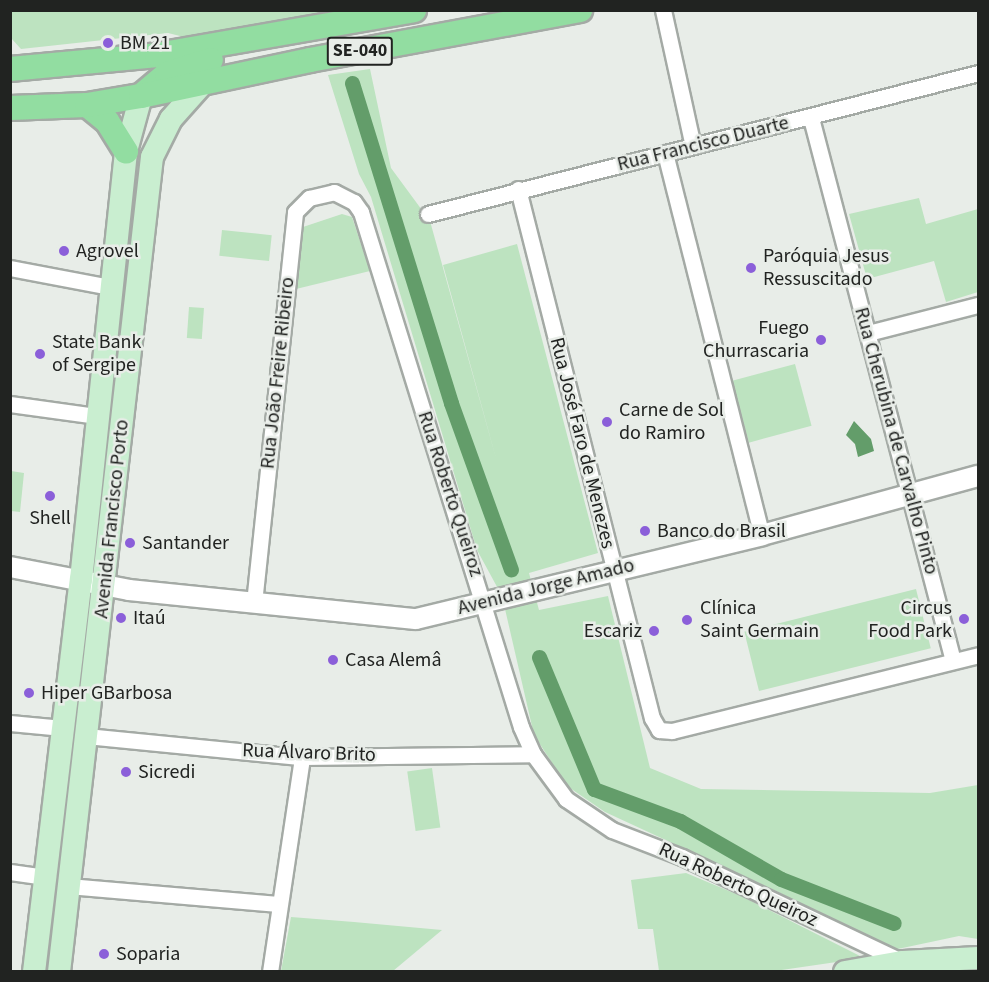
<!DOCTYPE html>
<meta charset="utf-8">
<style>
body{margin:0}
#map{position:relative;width:989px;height:982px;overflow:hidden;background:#e8ede8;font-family:"Source Sans 3",sans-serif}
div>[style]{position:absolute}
.green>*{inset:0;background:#bde3c0;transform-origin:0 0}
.water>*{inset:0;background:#639d6a}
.canal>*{height:15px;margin:-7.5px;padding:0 7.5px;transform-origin:7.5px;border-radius:7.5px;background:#639d6a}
.roads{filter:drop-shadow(2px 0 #a4aaa5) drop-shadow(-2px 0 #a4aaa5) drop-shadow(0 2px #a4aaa5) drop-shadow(0 -2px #a4aaa5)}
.minor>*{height:15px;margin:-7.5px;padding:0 7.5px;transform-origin:7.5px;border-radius:7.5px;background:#fff}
.tertiary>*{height:20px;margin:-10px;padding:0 10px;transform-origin:10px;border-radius:10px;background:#fff}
.secondary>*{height:22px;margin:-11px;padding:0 11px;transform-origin:11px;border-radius:11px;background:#c9eed0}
.primary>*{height:24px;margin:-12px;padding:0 12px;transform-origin:12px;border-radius:12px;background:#92dda1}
.dots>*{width:16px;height:16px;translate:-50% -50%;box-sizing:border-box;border:3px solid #e8ede8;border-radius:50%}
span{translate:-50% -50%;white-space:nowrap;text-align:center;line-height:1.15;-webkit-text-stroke:5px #e8ede8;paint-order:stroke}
.shield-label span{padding:2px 4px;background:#e8ede8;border:2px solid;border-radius:4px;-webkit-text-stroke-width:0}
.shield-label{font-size:18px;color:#212321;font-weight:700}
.poi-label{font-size:20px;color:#212321}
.left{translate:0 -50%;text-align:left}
.right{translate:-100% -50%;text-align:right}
.street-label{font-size:20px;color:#212321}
.frame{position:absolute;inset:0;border:12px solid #212321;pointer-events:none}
</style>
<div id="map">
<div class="green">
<div style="clip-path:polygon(11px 11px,358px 11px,192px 39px,168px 33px,21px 49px,11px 38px)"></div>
<div style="clip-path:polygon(370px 69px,391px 168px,430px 221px,497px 462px,443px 265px,517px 244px,598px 553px,529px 573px,539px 610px,608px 596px,650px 768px,701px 789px,930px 793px,978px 785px,978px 939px,959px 936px,893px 950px,774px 890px,605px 812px,567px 786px,534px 735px,502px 596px,477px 550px,371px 197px,359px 174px,328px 75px)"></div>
<div style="clip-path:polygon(919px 198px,926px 224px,978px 209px,978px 292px,946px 302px,934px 261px,867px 279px,849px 214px)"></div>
<div style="clip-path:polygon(342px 214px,352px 217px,370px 271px,296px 289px,303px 227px)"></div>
<div style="left:222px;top:230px;width:50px;height:26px;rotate:6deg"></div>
<div style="left:189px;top:307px;width:15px;height:31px;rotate:4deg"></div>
<div style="left:795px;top:364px;width:64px;height:65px;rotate:75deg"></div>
<div style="clip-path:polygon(11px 471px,24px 473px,20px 512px,11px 511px)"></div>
<div style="left:916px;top:589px;width:61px;height:177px;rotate:76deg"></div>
<div style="left:432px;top:768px;width:60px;height:25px;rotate:82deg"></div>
<div style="clip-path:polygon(686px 873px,741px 896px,864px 958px,768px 972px,659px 971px,653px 929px,638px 929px,631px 880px)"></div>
<div style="clip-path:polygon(291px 917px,354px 922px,442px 930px,393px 971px,281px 971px)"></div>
</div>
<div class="water">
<div style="clip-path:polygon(854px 421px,871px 439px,874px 451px,858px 457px,855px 444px,846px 435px)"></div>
</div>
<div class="canal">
<div style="left:352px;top:83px;width:335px;rotate:72.8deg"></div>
<div style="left:451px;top:403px;width:177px;rotate:70.2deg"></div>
<div style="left:539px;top:657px;width:143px;rotate:67.4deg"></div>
<div style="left:594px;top:789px;width:92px;rotate:20.4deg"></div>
<div style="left:680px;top:821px;width:116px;rotate:29.9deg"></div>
<div style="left:781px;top:879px;width:121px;rotate:21.3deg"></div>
</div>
<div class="roads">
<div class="minor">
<div style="left:663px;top:10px;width:139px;rotate:77.6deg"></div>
<div style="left:811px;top:118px;width:561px;rotate:75.34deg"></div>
<div style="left:665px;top:153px;width:394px;rotate:75.8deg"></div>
<div style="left:518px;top:189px;width:546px;rotate:75.79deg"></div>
<div style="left:652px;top:718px;width:14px;rotate:60deg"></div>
<div style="left:659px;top:730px;width:13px;rotate:4deg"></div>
<div style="left:672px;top:731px;width:315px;rotate:-13.9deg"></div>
<div style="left:428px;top:214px;width:568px;rotate:-14.38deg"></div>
<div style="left:10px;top:268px;width:103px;rotate:10.7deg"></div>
<div style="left:868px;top:333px;width:114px;rotate:-14.3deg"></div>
<div style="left:10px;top:404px;width:88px;rotate:7.9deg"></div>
<div style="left:254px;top:603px;width:393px;rotate:-84deg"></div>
<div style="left:295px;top:212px;width:20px;rotate:-45deg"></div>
<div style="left:309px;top:198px;width:26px;rotate:-13deg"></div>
<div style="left:334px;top:192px;width:22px;rotate:27deg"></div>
<div style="left:354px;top:202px;width:12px;rotate:55deg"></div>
<div style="left:361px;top:212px;width:539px;rotate:72.74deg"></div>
<div style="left:521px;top:727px;width:30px;rotate:66deg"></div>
<div style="left:533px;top:754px;width:56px;rotate:53.7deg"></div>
<div style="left:566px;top:799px;width:55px;rotate:34deg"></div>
<div style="left:612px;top:830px;width:75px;rotate:21.1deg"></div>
<div style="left:682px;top:857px;width:242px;rotate:25.4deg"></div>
<div style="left:10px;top:723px;width:53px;rotate:5.4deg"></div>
<div style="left:86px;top:736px;width:217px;rotate:5.6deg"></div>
<div style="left:302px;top:757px;width:231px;rotate:-0.7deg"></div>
<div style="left:10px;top:872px;width:34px;rotate:8deg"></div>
<div style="left:68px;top:886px;width:211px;rotate:4.9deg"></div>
<div style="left:270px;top:972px;width:217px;rotate:-81.5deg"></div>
</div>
<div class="tertiary">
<div style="left:10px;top:567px;width:121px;rotate:10.9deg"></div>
<div style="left:129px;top:590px;width:288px;rotate:5.8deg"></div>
<div style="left:416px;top:619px;width:356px;rotate:-13.6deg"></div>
<div style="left:762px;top:535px;width:224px;rotate:-15.3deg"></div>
</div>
<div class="secondary">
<div style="left:34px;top:972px;width:395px;rotate:-83.2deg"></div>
<div style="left:81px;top:580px;width:431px;rotate:-84deg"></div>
<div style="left:126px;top:151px;width:57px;rotate:-74.7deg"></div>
<div style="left:59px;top:972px;width:820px;rotate:-83.49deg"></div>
<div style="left:152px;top:157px;width:42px;rotate:-63.4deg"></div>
<div style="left:171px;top:119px;width:48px;rotate:-48.4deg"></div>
<div style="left:845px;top:972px;width:59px;rotate:-9.8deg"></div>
<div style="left:903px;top:962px;width:75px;rotate:-3.1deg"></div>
</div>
<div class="primary">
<div style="left:10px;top:69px;width:148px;rotate:-5.4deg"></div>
<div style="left:157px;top:55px;width:261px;rotate:-9.9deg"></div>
<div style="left:142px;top:95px;width:33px;rotate:-40deg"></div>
<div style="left:167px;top:74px;width:46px;rotate:-17.7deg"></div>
<div style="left:87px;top:105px;width:26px;rotate:39deg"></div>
<div style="left:107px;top:121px;width:36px;rotate:58deg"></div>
<div style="left:10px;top:108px;width:77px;rotate:-2.2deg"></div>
<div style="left:87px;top:105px;width:55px;rotate:-9.5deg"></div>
<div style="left:141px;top:96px;width:173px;rotate:-12deg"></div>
<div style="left:310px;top:60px;width:275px;rotate:-10.5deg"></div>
</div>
</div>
<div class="dots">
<div style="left:108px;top:43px;background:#8b5fd9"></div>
<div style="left:64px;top:251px;background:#8b5fd9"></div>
<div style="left:751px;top:268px;background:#8b5fd9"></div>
<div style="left:821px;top:340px;background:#8b5fd9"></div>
<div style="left:40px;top:354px;background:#8b5fd9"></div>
<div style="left:607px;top:422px;background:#8b5fd9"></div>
<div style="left:50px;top:496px;background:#8b5fd9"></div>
<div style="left:645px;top:531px;background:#8b5fd9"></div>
<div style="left:130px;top:543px;background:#8b5fd9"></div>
<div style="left:121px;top:618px;background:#8b5fd9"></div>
<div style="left:964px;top:619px;background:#8b5fd9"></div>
<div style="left:687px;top:620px;background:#8b5fd9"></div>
<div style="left:654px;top:631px;background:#8b5fd9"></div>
<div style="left:333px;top:660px;background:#8b5fd9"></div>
<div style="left:29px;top:693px;background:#8b5fd9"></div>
<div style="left:126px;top:772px;background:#8b5fd9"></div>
<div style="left:104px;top:954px;background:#8b5fd9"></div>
</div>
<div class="shield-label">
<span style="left:360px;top:51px">SE-040</span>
</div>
<div class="poi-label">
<span class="left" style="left:120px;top:43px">BM 21</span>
<span class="left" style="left:76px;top:251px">Agrovel</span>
<span class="left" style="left:763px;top:268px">Paróquia Jesus<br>Ressuscitado</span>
<span class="right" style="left:809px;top:340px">Fuego<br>Churrascaria</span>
<span class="left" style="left:52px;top:354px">State Bank<br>of Sergipe</span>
<span class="left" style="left:619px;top:422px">Carne de Sol<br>do Ramiro</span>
<span style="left:50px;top:518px">Shell</span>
<span class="left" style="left:657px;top:531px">Banco do Brasil</span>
<span class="left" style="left:142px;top:543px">Santander</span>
<span class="left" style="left:700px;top:620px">Clínica<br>Saint Germain</span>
<span class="right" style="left:952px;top:620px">Circus<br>Food Park</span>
<span class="left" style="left:133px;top:618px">Itaú</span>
<span class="right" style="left:642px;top:631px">Escariz</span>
<span class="left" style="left:345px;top:660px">Casa Alemâ</span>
<span class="left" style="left:41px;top:693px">Hiper GBarbosa</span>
<span class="left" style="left:138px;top:772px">Sicredi</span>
<span class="left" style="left:116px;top:954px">Soparia</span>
</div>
<div class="street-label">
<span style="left:703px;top:144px;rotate:-14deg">Rua Francisco Duarte</span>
<span style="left:278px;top:373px;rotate:-84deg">Rua João Freire Ribeiro</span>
<span style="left:896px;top:441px;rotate:75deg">Rua Cherubina de Carvalho Pinto</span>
<span style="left:582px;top:443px;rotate:76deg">Rua José Faro de Menezes</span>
<span style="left:450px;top:494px;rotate:72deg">Rua Roberto Queiroz</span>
<span style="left:112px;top:519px;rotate:-84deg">Avenida Francisco Porto</span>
<span style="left:546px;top:587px;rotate:-14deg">Avenida Jorge Amado</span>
<span style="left:309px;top:753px;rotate:2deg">Rua Álvaro Brito</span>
<span style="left:738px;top:885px;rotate:25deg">Rua Roberto Queiroz</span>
</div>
<div class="frame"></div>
</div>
